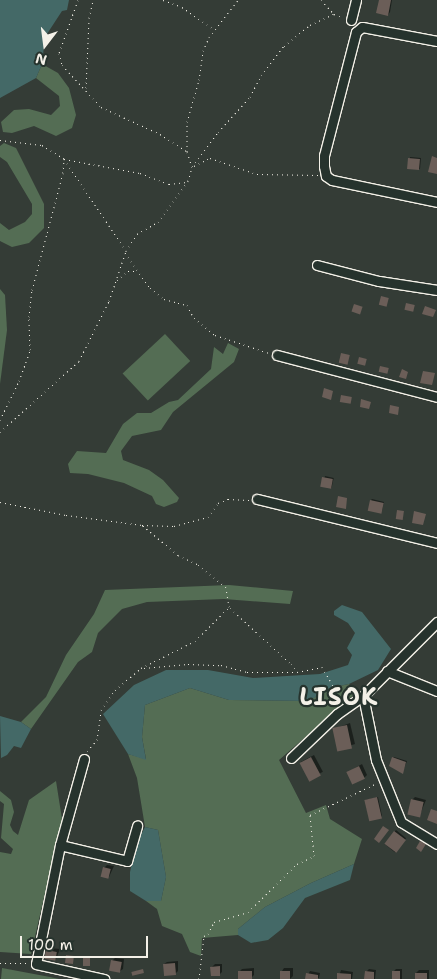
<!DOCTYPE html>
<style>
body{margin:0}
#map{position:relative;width:437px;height:979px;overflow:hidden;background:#343c36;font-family:"Shantell Sans",sans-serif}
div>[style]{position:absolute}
.green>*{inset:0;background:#546d54;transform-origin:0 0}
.water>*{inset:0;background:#446967}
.shadow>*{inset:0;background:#0007;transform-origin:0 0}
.building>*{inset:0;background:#6b5e58;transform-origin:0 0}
.path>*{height:1px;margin-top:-0.5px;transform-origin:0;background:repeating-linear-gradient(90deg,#f4f1e8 0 1px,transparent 0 5px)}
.roads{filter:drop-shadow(1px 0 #f4f1e8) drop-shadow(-1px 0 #f4f1e8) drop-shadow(0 1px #f4f1e8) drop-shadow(0 -1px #f4f1e8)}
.minor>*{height:9px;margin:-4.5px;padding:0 4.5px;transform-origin:4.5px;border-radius:4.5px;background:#26332d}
span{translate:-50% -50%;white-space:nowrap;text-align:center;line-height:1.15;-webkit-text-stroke:4.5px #26332d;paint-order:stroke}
.district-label{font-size:24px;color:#f4f1e8;font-weight:700;letter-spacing:1px}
.north{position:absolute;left:20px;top:20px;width:50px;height:50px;-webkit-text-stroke:4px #26332d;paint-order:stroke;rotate:195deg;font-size:14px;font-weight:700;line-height:20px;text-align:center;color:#f4f1e8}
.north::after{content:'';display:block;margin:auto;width:18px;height:22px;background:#f4f1e8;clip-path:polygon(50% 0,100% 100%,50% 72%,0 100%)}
.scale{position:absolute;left:20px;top:936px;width:128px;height:22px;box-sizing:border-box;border:2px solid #f4f1e8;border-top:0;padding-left:6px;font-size:15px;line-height:18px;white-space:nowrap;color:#f4f1e8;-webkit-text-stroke:4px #26332d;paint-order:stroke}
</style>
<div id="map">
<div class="green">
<div style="clip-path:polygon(42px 64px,58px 73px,69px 88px,76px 115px,72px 128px,56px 136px,34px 126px,12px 133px,3px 132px,1px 122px,14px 110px,29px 109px,51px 115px,60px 106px,59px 96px,36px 78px)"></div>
<div style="clip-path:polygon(4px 143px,16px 148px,44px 204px,44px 228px,29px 243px,12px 247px,0 241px,0 223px,9px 230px,25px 222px,32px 214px,32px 204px,7px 162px,0 157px,0 146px)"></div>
<div style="clip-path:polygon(0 289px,5px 295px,7px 330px,0 384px)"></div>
<div style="left:165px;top:334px;width:37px;height:58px;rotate:47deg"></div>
<div style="clip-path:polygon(228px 343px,239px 349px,234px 362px,173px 412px,161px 430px,132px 436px,121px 451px,123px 460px,149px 470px,163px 480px,179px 498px,177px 502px,164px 507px,156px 504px,152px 496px,124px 483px,88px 474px,70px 473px,68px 464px,77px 451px,106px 453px,123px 424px,137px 413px,151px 413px,169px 402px,178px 400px,211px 369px,214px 347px,223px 354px)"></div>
<div style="clip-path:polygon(229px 585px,293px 591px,290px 604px,224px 599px,147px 602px,122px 609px,98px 633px,92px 652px,78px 662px,31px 729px,21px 722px,46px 697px,66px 655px,94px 614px,105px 590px)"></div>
<div style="clip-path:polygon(349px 684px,356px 693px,279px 760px,306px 813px,326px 805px,330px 819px,362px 839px,354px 864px,311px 883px,265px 907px,238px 929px,238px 935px,202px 938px,201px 956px,190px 952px,182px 934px,162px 926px,157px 909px,146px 901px,161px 901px,166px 877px,158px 830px,145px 827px,137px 778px,128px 754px,146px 759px,142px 737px,145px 705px,190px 688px,229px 700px,307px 701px,334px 687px)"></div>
<div style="clip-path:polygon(56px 781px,62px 819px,31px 954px,0 952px,0 852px,11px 854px,13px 849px,1px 838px,4px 804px,0 801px,0 791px,11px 800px,14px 812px,10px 825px,13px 831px,18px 835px,29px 800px)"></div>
<div style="clip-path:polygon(2px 968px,50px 977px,59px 979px,1px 979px)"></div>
</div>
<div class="water">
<div style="clip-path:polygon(0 0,69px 0,67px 10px,62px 11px,45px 37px,42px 64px,36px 78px,0 98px)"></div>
<div style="clip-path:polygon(342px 605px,362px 612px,391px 649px,378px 670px,349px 684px,334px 687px,308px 701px,229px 700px,190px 688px,145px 705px,142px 737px,146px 760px,128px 754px,103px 714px,134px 685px,166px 670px,208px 670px,253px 678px,320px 674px,348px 665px,352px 655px,347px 648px,355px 633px,348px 623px,334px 615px,334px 611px)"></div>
<div style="clip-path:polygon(0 716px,21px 722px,31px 729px,21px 748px,14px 746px,7px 755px,1px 758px)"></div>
<div style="clip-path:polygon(145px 827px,158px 830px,166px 877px,161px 901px,146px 901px,130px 891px,130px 872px,136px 845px)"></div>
<div style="clip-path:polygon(354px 864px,350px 880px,305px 898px,283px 928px,268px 940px,251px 943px,238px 935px,238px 929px,265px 907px,311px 883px)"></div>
</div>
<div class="shadow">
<div style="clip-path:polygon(380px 0,392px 0,390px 12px,388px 15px)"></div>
<div style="left:410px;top:157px;width:11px;height:11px;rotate:5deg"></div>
<div style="left:325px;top:476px;width:9px;height:10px;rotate:13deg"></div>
<div style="clip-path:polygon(372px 499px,384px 502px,382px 511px,371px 500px)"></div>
<div style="clip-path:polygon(350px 723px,355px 744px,339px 749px,334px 729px)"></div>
<div style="left:314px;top:755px;width:19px;height:15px;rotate:62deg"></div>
<div style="clip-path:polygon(394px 757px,407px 761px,403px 771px,393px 758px)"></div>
<div style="clip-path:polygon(362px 764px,367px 775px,364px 778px,348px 772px)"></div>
<div style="clip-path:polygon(378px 797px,382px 816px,381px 817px,365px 800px)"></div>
<div style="clip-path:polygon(415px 797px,426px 800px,419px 817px,412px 800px)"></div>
<div style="left:396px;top:830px;width:13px;height:18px;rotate:39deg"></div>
<div style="clip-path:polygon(107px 865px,114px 866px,109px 877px,104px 868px)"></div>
<div style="clip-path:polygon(50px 948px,60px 949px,56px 959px,47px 951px)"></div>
<div style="clip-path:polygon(115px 958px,124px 959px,123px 969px,120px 971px,112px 961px)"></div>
<div style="clip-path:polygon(178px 961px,178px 971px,175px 974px,164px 964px,167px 962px)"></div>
<div style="clip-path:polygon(215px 964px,222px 964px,222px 972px,219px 975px,212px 967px)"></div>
<div style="clip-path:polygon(254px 968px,254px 975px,251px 978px,239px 972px,242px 969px)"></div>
<div style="clip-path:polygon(284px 968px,293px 968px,293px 976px,290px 979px,281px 979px,282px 971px)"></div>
<div style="clip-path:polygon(369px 969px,376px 970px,375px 979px,365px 979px,366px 972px)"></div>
<div style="clip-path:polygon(396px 969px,402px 969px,402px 979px,394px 979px,393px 972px)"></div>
<div style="clip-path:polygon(341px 970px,353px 972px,352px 979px,338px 979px)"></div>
<div style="clip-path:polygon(419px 970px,429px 970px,429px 979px,416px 979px,416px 973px)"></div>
<div style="clip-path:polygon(310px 971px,320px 973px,319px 978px,306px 979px)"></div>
</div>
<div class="building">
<div style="clip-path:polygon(379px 0,391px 0,388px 16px,376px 13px)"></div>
<div style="clip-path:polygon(432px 156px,437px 158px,437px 174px,428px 172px)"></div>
<div style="left:408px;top:158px;width:12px;height:11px;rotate:5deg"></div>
<div style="left:381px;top:296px;width:8px;height:9px;rotate:14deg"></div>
<div style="left:406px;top:303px;width:9px;height:7px;rotate:13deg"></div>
<div style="left:354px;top:304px;width:9px;height:8px;rotate:18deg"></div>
<div style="clip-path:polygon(425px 306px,436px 310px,433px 317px,422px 314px)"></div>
<div style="left:341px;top:353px;width:9px;height:10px;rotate:13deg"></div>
<div style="left:359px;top:357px;width:8px;height:7px;rotate:14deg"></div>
<div style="left:380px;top:366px;width:9px;height:6px;rotate:13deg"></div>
<div style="clip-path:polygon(402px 369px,408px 372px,406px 379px,399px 377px)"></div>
<div style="clip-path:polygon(423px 371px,435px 373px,432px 385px,420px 383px)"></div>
<div style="clip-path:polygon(324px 388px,333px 391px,331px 400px,322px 397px)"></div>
<div style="left:341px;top:395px;width:11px;height:7px;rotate:10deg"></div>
<div style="clip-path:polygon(361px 399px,371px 402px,369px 409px,360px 407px)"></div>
<div style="clip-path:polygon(390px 405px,399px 407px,398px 415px,389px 413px)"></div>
<div style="left:322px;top:477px;width:11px;height:10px;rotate:10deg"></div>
<div style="clip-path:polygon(338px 496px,347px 498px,346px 509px,336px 507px)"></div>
<div style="left:370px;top:500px;width:14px;height:11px;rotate:12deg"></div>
<div style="left:397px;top:510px;width:7px;height:9px;rotate:8deg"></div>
<div style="clip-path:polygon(414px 511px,426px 514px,423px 525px,412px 523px)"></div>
<div style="left:347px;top:725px;width:24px;height:15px;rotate:78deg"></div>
<div style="left:311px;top:757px;width:21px;height:13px;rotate:62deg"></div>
<div style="clip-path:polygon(392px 757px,406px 762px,403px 774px,389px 766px)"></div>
<div style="left:359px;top:766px;width:14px;height:14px;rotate:65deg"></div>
<div style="left:377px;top:797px;width:22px;height:13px;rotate:77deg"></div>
<div style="left:411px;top:799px;width:13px;height:16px;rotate:13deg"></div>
<div style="clip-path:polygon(431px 809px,437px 811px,437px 824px,427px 820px)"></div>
<div style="clip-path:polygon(383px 826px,389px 830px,379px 843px,374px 839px)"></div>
<div style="left:394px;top:831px;width:15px;height:16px;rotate:37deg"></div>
<div style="clip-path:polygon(420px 841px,426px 844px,421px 852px,416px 848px)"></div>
<div style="left:103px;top:867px;width:8px;height:10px;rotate:14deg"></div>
<div style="left:46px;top:950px;width:11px;height:9px;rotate:10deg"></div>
<div style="left:66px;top:955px;width:8px;height:8px;rotate:7deg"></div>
<div style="left:83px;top:957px;width:7px;height:9px"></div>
<div style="left:111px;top:960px;width:11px;height:11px;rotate:10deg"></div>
<div style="left:175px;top:963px;width:12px;height:12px;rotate:85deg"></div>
<div style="clip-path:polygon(220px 966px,220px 976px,211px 976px,210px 967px)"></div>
<div style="left:143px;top:969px;width:4px;height:12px;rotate:76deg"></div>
<div style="left:238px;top:971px;width:14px;height:8px"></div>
<div style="left:280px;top:971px;width:10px;height:8px"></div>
<div style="clip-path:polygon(365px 971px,374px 972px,374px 979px,364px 979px)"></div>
<div style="left:392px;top:971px;width:8px;height:8px"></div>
<div style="clip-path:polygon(306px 973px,318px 975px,318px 979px,305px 979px)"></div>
<div style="clip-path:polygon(337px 973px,351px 974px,351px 979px,337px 979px)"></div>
<div style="left:415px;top:973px;width:12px;height:6px"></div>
</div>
<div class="path">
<div style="left:78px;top:0;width:56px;rotate:109.7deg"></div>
<div style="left:59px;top:53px;width:12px;rotate:76deg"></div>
<div style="left:62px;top:65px;width:57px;rotate:47.1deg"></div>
<div style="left:101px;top:107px;width:65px;rotate:24.6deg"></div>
<div style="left:160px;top:134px;width:31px;rotate:33deg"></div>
<div style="left:163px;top:0;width:20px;rotate:20deg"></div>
<div style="left:182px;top:7px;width:39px;rotate:35deg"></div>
<div style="left:321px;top:0;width:19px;rotate:47deg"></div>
<div style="left:334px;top:14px;width:8px;rotate:23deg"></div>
<div style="left:86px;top:88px;width:70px;rotate:-87.5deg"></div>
<div style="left:89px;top:18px;width:18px;rotate:-77deg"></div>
<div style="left:0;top:140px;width:42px;rotate:6.8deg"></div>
<div style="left:42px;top:145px;width:26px;rotate:32deg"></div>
<div style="left:64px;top:159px;width:111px;rotate:56deg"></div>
<div style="left:192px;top:166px;width:43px;rotate:-52.6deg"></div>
<div style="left:218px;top:132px;width:47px;rotate:-47.6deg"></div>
<div style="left:250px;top:97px;width:25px;rotate:-63deg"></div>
<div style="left:261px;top:75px;width:37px;rotate:-52deg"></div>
<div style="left:284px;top:46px;width:33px;rotate:-39deg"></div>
<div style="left:310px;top:25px;width:26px;rotate:-25deg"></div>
<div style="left:194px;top:166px;width:18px;rotate:-27deg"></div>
<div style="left:210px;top:158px;width:50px;rotate:18.8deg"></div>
<div style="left:257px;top:174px;width:61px;rotate:0.9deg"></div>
<div style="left:125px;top:253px;width:43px;rotate:54.5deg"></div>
<div style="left:150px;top:288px;width:18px;rotate:38deg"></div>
<div style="left:164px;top:299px;width:24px;rotate:15deg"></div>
<div style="left:187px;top:305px;width:15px;rotate:62deg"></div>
<div style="left:194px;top:318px;width:27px;rotate:39deg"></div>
<div style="left:215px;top:335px;width:57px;rotate:18.4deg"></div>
<div style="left:117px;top:280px;width:14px;rotate:-39deg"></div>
<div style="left:128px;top:271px;width:9px"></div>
<div style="left:0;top:420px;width:43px;rotate:-64deg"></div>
<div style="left:19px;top:381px;width:33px;rotate:-70deg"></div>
<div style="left:30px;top:350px;width:33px;rotate:-92deg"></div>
<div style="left:29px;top:317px;width:27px;rotate:-84deg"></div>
<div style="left:32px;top:290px;width:121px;rotate:-75.2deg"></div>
<div style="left:63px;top:173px;width:14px;rotate:-86deg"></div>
<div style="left:64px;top:159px;width:77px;rotate:10.4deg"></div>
<div style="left:140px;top:173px;width:31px;rotate:21deg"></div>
<div style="left:169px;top:184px;width:18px;rotate:-6deg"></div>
<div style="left:0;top:432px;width:106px;rotate:-41.9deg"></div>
<div style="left:79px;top:361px;width:67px;rotate:-63.4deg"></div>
<div style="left:109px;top:301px;width:53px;rotate:-71.2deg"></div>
<div style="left:126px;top:251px;width:20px;rotate:-57deg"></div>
<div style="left:137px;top:234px;width:24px;rotate:-30deg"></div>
<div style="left:158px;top:222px;width:51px;rotate:-53.8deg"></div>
<div style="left:188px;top:181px;width:15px;rotate:-74deg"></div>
<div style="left:192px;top:167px;width:16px;rotate:-108deg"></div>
<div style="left:187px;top:152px;width:30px;rotate:-90deg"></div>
<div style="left:187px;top:122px;width:44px;rotate:-74.1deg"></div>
<div style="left:199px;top:80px;width:29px;rotate:-82deg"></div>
<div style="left:203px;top:51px;width:15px;rotate:-67deg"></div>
<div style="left:209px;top:37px;width:47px;rotate:-51.9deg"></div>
<div style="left:0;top:502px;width:67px;rotate:11.1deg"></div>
<div style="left:66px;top:515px;width:77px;rotate:7.5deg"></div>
<div style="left:142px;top:525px;width:32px;rotate:2deg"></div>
<div style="left:174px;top:526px;width:35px;rotate:-15deg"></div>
<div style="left:208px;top:517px;width:17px;rotate:-54deg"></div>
<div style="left:218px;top:503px;width:11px;rotate:-22deg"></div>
<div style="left:228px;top:499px;width:21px;rotate:3deg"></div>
<div style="left:230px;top:608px;width:83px;rotate:42.6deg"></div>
<div style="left:291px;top:664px;width:10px;rotate:53deg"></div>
<div style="left:297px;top:672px;width:25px;rotate:-11deg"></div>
<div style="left:322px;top:667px;width:23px;rotate:59deg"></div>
<div style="left:334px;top:687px;width:19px;rotate:16deg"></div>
<div style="left:144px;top:668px;width:44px;rotate:-5.2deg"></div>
<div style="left:188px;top:664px;width:33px;rotate:2deg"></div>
<div style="left:221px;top:665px;width:27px;rotate:15deg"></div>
<div style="left:247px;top:672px;width:49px"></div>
<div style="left:87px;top:751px;width:15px;rotate:-48deg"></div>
<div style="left:97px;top:740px;width:30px;rotate:-82deg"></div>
<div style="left:101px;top:710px;width:24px;rotate:-55deg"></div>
<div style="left:115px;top:690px;width:34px;rotate:-40deg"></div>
<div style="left:141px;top:668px;width:60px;rotate:-26.6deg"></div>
<div style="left:195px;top:641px;width:48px;rotate:-45deg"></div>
<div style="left:229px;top:607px;width:20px;rotate:-99deg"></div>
<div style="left:226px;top:587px;width:37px;rotate:-142deg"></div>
<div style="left:197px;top:564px;width:21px;rotate:-155deg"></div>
<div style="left:178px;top:555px;width:47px;rotate:-140.2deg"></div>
<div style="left:0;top:963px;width:28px"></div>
<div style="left:199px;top:979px;width:43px;rotate:-83.4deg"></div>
<div style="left:204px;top:936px;width:4px;rotate:-27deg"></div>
<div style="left:208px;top:934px;width:13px;rotate:-63deg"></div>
<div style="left:214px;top:922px;width:35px;rotate:-16deg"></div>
<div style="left:248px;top:912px;width:69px;rotate:-44.4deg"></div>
<div style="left:297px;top:864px;width:19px;rotate:-25deg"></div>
<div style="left:314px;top:856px;width:41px;rotate:-95.6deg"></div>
<div style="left:310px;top:815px;width:72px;rotate:-25.5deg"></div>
</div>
<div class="roads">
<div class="minor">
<div style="left:351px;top:20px;width:21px;rotate:-76deg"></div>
<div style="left:437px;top:41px;width:76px;rotate:-169.4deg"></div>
<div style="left:362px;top:27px;width:8px;rotate:140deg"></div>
<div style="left:356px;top:32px;width:128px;rotate:104.5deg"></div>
<div style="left:324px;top:156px;width:10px;rotate:90deg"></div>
<div style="left:324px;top:166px;width:10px;rotate:79deg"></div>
<div style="left:326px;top:176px;width:7px;rotate:34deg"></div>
<div style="left:332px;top:180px;width:107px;rotate:11.8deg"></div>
<div style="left:317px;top:265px;width:64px;rotate:14.5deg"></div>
<div style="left:379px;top:281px;width:59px;rotate:8.8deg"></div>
<div style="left:277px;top:355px;width:165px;rotate:14.7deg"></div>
<div style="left:257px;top:499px;width:185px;rotate:13.7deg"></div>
<div style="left:387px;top:671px;width:54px;rotate:21.8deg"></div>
<div style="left:363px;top:696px;width:65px;rotate:78.5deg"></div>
<div style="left:376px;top:760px;width:67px;rotate:68deg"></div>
<div style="left:401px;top:822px;width:42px;rotate:31.4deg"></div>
<div style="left:291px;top:758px;width:64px;rotate:-43.7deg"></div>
<div style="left:337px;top:714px;width:32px;rotate:-35deg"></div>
<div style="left:363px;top:696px;width:105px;rotate:-45deg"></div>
<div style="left:84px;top:759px;width:89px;rotate:105.6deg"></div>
<div style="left:60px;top:845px;width:121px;rotate:101.4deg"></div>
<div style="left:36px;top:964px;width:70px;rotate:12.4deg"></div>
<div style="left:60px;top:845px;width:69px;rotate:13.4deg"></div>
<div style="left:127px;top:861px;width:37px;rotate:-74deg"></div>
</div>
</div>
<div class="district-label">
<span style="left:339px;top:698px">LISOK</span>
</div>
<div class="north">N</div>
<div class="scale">100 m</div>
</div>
